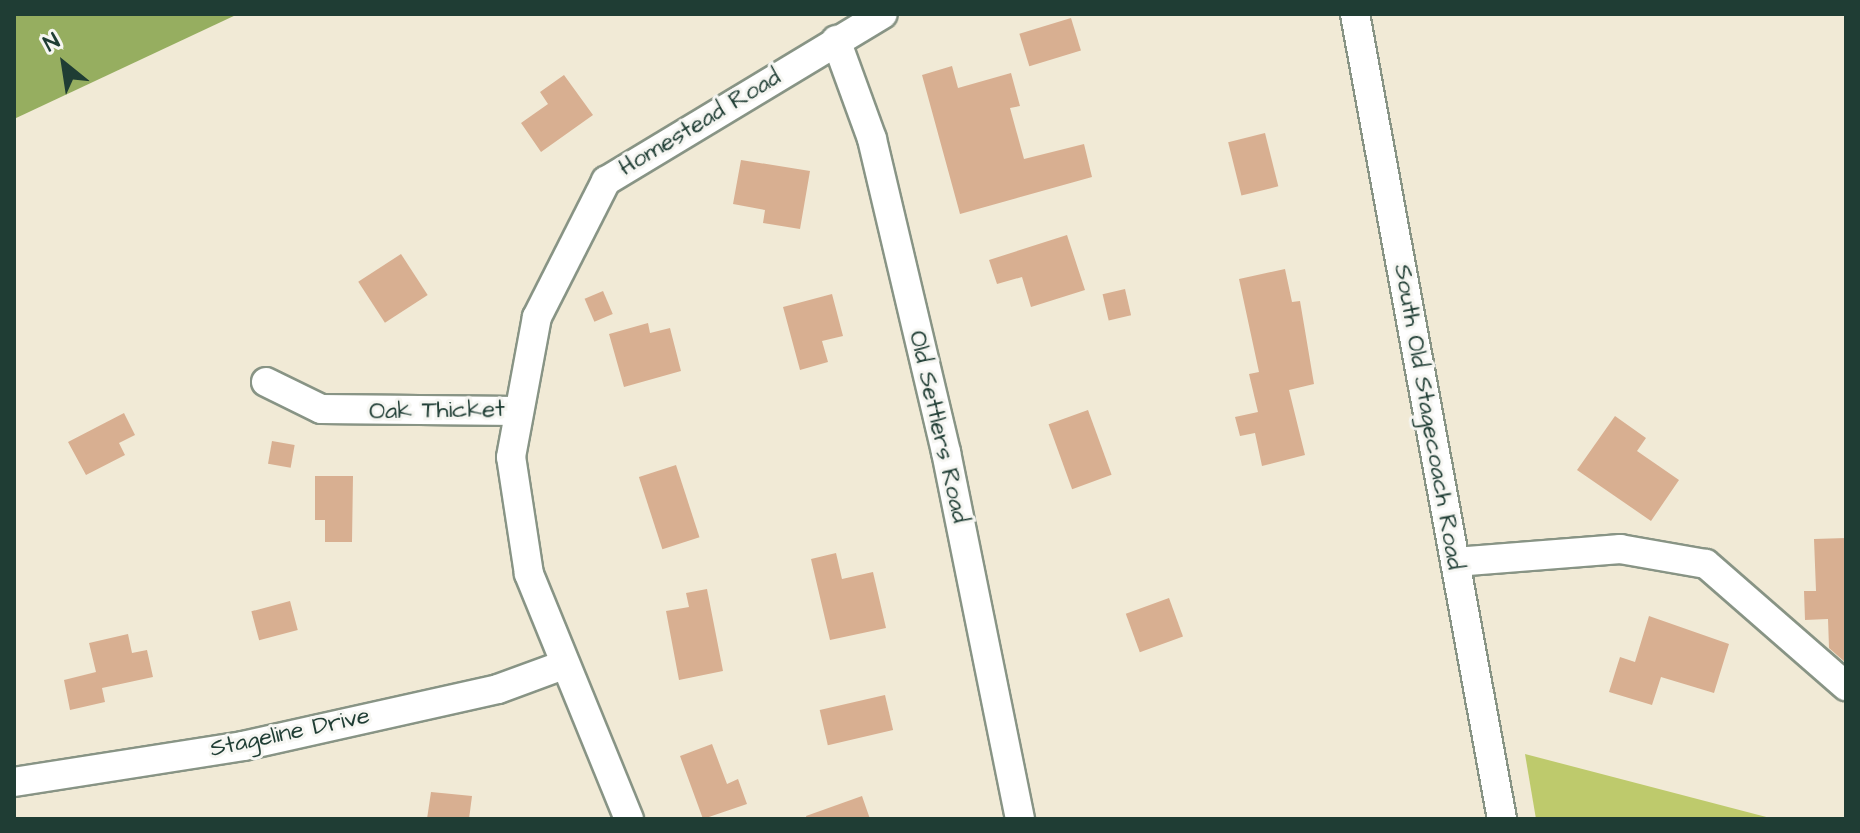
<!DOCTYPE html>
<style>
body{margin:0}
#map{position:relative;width:1860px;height:833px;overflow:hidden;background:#f1ead6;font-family:"Architects Daughter",sans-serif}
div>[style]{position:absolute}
.green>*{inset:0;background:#beca6c}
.forest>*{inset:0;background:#96ae60}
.building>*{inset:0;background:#d8af91;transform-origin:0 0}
.roads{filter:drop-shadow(2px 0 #889485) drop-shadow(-2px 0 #889485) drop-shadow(0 2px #889485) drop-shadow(0 -2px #889485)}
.minor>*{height:28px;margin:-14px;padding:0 14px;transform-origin:14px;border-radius:14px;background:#fff}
span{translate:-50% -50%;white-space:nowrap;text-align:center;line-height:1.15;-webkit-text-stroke:6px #f6f6f2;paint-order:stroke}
.street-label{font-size:24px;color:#1f3d34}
.frame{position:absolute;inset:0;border:16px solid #1f3d34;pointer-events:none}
.north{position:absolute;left:24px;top:24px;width:80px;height:80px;-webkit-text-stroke:6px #f6f6f2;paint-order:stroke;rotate:330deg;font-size:22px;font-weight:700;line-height:32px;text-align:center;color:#1f3d34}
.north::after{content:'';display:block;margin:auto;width:28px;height:36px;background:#1f3d34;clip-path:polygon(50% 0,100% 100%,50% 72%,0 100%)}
</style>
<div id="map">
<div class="green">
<div style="clip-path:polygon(1525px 754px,1774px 819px,1536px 819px)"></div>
</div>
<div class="forest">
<div style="clip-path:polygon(14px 14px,238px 14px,14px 119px)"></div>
</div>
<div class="building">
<div style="left:1071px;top:18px;width:34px;height:54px;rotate:73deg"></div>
<div style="clip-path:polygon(952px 66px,958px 88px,1011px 73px,1020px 106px,1010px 108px,1024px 159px,1084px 144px,1092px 177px,960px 214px,922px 75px)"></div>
<div style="clip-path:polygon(564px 75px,593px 115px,541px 152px,521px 123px,548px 104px,540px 92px)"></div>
<div style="left:1265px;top:133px;width:55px;height:38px;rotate:76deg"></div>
<div style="clip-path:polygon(741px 160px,810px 171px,800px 229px,763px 223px,765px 210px,733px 204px)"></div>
<div style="clip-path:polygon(1067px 235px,1085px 290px,1031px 307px,1022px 277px,997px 284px,989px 260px)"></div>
<div style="left:401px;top:254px;width:49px;height:51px;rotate:57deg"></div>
<div style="clip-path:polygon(1285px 269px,1292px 302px,1300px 301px,1314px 384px,1289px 390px,1305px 455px,1262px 466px,1255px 433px,1240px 436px,1235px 417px,1258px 412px,1249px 374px,1259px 372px,1239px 279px)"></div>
<div style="left:1125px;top:289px;width:27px;height:23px;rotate:77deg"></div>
<div style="left:603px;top:291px;width:25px;height:20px;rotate:67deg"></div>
<div style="clip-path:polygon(832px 294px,843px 336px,822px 341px,828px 362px,800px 370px,783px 307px)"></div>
<div style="clip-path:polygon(648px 323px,650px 333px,670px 328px,681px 371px,624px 387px,609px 334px)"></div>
<div style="left:1088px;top:410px;width:69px;height:42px;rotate:70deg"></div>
<div style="clip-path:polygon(124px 413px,135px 435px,119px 443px,125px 455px,86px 475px,68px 442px)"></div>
<div style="clip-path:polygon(1615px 416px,1646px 438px,1637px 451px,1679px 480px,1651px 521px,1577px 470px)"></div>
<div style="left:272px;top:441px;width:23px;height:23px;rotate:10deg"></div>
<div style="left:676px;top:465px;width:76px;height:39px;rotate:72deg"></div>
<div style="clip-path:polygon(315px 476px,353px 476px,352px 542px,325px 542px,325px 520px,315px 520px)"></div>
<div style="clip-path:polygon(1846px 538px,1846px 663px,1829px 648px,1828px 619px,1805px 620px,1804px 591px,1816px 591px,1814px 539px)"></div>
<div style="clip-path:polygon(836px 553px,842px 579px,873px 572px,886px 628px,830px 640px,811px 559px)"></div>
<div style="clip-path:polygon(707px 589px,723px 671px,679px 680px,666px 611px,689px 607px,686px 593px)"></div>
<div style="left:1169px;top:598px;width:41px;height:46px;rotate:70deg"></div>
<div style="left:290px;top:601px;width:30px;height:40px;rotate:75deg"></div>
<div style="clip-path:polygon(1649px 616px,1729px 644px,1714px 693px,1661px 677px,1652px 705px,1609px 692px,1620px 657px,1635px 662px)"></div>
<div style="clip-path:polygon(128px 634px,132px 653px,147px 650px,153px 677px,102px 688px,105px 702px,70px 710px,64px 680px,96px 672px,89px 643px)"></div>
<div style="left:885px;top:695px;width:36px;height:67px;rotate:77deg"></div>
<div style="clip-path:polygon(712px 744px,727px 784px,738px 779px,747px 804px,703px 819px,680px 756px)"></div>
<div style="clip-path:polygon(431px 792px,472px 796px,469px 819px,427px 819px)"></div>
<div style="clip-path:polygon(862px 796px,870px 819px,807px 819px,806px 816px)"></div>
</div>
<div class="roads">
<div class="minor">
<div style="left:1355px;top:14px;width:818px;rotate:79.65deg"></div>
<div style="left:836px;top:40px;width:105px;rotate:70deg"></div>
<div style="left:872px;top:139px;width:322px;rotate:76.7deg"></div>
<div style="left:946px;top:452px;width:374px;rotate:78.6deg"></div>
<div style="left:266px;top:382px;width:61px;rotate:26.1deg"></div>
<div style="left:321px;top:409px;width:197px;rotate:0.6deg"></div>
<div style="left:1455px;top:562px;width:166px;rotate:-4.5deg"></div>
<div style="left:1620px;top:549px;width:87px;rotate:9.9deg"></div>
<div style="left:1706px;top:564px;width:186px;rotate:41.1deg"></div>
<div style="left:14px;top:782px;width:232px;rotate:-8.9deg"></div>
<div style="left:243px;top:746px;width:261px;rotate:-12.6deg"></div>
<div style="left:498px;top:689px;width:67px;rotate:-20.1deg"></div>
<div style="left:629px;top:819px;width:265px;rotate:-112.2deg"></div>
<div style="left:529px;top:574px;width:118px;rotate:-98.7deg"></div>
<div style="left:511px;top:457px;width:142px;rotate:-79.5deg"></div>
<div style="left:537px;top:317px;width:153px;rotate:-63.1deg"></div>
<div style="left:606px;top:181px;width:323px;rotate:-31.1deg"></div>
</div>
</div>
<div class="street-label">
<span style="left:700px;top:123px;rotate:-31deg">Homestead Road</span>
<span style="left:437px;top:411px;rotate:-1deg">Oak Thicket</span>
<span style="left:1428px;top:417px;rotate:80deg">South Old Stagecoach Road</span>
<span style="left:938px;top:427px;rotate:77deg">Old Settlers Road</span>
<span style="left:290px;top:733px;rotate:-12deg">Stageline Drive</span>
</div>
<div class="frame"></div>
<div class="north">N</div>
</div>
